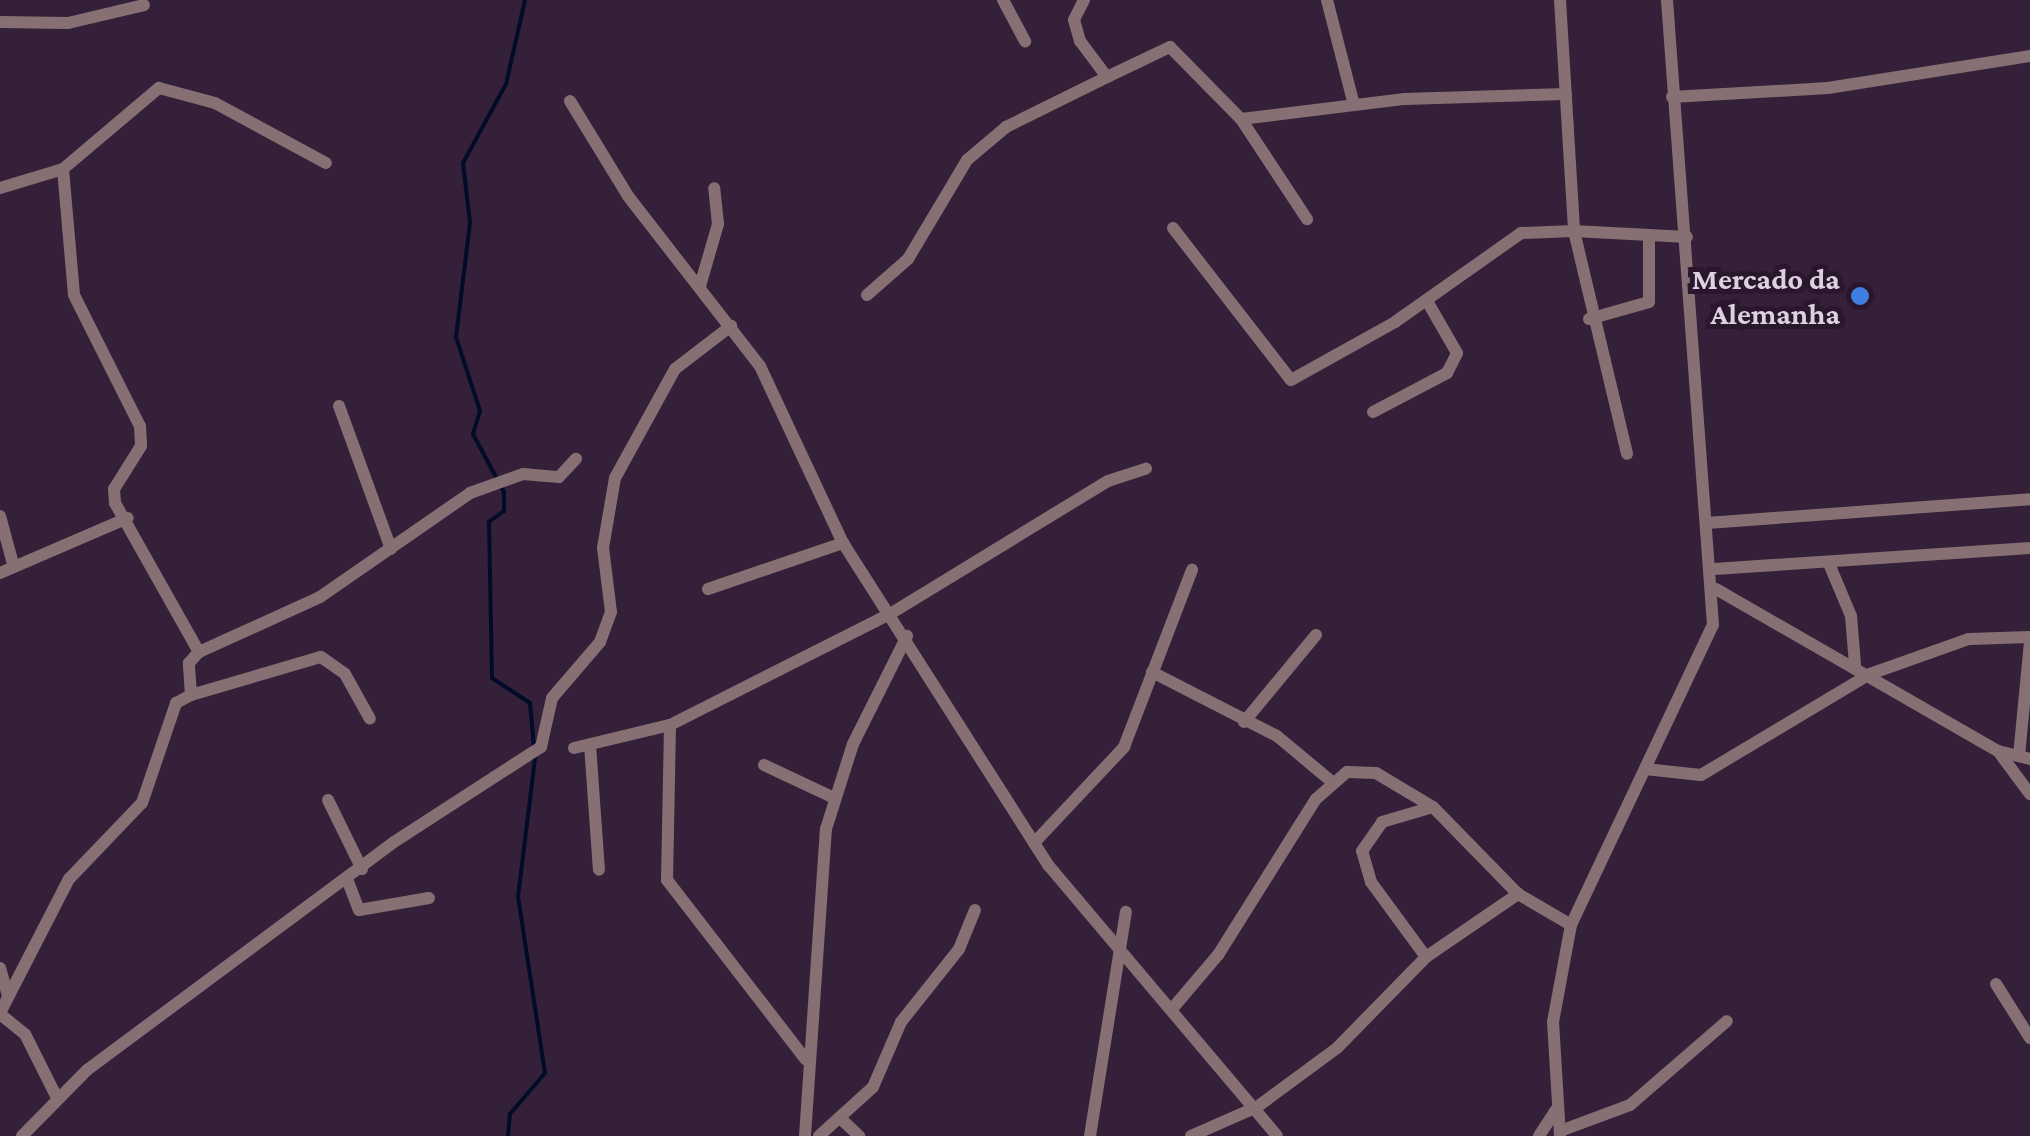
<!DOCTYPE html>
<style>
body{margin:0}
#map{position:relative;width:2030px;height:1136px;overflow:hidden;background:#342038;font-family:"Crimson Pro",serif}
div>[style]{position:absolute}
.stream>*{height:4px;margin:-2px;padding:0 2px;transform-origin:2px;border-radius:2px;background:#020c29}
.minor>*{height:12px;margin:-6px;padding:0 6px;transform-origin:6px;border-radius:6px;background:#867074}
.dots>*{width:28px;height:28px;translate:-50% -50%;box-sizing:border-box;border:5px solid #2a172d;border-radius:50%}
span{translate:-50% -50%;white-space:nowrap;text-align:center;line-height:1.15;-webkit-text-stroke:10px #2a172d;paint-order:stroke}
.poi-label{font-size:30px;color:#ddd0df;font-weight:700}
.right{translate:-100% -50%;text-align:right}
</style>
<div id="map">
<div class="stream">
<div style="left:525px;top:0;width:86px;rotate:102.7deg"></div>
<div style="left:506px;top:84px;width:90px;rotate:118.6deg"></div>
<div style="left:463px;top:163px;width:60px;rotate:83.3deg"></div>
<div style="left:470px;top:223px;width:115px;rotate:97deg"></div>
<div style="left:456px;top:337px;width:78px;rotate:72deg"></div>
<div style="left:480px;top:411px;width:24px;rotate:107deg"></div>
<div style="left:473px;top:434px;width:66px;rotate:61.9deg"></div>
<div style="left:504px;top:492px;width:19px;rotate:90deg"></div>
<div style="left:504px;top:511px;width:19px;rotate:144deg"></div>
<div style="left:489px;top:522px;width:156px;rotate:88.9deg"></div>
<div style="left:492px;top:678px;width:45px;rotate:33.3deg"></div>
<div style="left:530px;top:703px;width:45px;rotate:84.9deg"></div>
<div style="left:508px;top:1136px;width:22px;rotate:-85deg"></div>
<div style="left:510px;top:1114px;width:54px;rotate:-49.5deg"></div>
<div style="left:545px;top:1073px;width:178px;rotate:-98.7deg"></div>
<div style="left:518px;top:897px;width:140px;rotate:-83deg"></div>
</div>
<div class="minor">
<div style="left:1003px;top:0;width:47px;rotate:61.8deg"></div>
<div style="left:1084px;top:0;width:22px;rotate:117deg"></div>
<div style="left:1074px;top:20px;width:22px;rotate:74deg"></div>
<div style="left:1080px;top:41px;width:45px;rotate:53.1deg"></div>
<div style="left:1107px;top:77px;width:70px;rotate:-25.5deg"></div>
<div style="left:1170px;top:47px;width:101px;rotate:45.4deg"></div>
<div style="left:1241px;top:119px;width:165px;rotate:-7deg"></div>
<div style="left:1405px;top:99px;width:161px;rotate:-1.8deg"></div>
<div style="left:1327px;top:0;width:108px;rotate:75.6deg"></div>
<div style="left:1560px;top:0;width:231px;rotate:86.5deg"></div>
<div style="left:1574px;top:231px;width:113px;rotate:3deg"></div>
<div style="left:0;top:22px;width:68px;rotate:0.8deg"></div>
<div style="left:68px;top:23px;width:78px;rotate:-13.3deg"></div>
<div style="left:1672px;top:97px;width:156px;rotate:-3.3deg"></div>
<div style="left:1828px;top:88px;width:205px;rotate:-9deg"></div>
<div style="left:570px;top:101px;width:111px;rotate:58.6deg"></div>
<div style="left:628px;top:196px;width:215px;rotate:52.2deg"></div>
<div style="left:760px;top:366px;width:195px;rotate:64.9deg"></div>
<div style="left:843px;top:543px;width:383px;rotate:57.5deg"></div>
<div style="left:1049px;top:866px;width:353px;rotate:49.8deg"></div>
<div style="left:1241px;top:119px;width:120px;rotate:56.6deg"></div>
<div style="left:63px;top:169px;width:126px;rotate:85deg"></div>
<div style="left:74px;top:295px;width:147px;rotate:63.3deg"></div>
<div style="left:140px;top:426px;width:20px;rotate:87deg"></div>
<div style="left:141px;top:446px;width:51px;rotate:122.1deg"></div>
<div style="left:114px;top:489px;width:14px;rotate:86deg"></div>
<div style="left:115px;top:503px;width:171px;rotate:60.6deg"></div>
<div style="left:0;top:188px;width:66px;rotate:-16.8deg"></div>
<div style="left:63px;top:169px;width:126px;rotate:-40.2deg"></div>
<div style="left:159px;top:88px;width:58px;rotate:15deg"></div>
<div style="left:215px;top:103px;width:126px;rotate:28.4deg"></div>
<div style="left:1173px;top:228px;width:192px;rotate:52.2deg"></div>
<div style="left:1291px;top:380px;width:119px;rotate:-29.1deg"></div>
<div style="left:1395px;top:322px;width:154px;rotate:-35.2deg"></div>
<div style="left:1521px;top:233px;width:53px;rotate:-2.2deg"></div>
<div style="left:1574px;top:231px;width:229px;rotate:76.6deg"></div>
<div style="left:700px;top:286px;width:65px;rotate:-73.8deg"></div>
<div style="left:718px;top:224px;width:36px;rotate:-96deg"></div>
<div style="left:867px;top:295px;width:55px;rotate:-41.3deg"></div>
<div style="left:908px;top:259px;width:115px;rotate:-59.2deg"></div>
<div style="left:967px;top:160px;width:51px;rotate:-40.2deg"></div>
<div style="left:1006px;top:127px;width:113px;rotate:-26.3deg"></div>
<div style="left:1589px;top:319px;width:62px;rotate:-15.8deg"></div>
<div style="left:1649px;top:302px;width:65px;rotate:-90deg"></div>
<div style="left:339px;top:406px;width:152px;rotate:70deg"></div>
<div style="left:1373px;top:412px;width:84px;rotate:-27.8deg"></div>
<div style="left:1447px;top:373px;width:22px;rotate:-63deg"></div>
<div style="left:1457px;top:353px;width:60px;rotate:-120deg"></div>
<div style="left:0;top:516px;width:50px;rotate:74.8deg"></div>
<div style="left:1707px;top:523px;width:324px;rotate:-4.2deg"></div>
<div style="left:1830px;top:566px;width:54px;rotate:67.2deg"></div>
<div style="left:1851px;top:616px;width:49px;rotate:85.3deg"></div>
<div style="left:1714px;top:569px;width:317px;rotate:-3.8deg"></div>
<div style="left:0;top:573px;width:139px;rotate:-23.3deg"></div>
<div style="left:708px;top:589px;width:143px;rotate:-18.8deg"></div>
<div style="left:1716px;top:589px;width:325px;rotate:29.9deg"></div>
<div style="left:1998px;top:751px;width:33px;rotate:14deg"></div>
<div style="left:1152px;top:672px;width:140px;rotate:27.1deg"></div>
<div style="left:1277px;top:736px;width:70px;rotate:39.8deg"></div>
<div style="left:191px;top:695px;width:135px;rotate:-16.3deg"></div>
<div style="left:321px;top:657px;width:29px;rotate:35deg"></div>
<div style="left:345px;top:674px;width:51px;rotate:60.9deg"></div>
<div style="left:1244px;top:722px;width:113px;rotate:-50.4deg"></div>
<div style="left:670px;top:725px;width:155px;rotate:91.1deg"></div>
<div style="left:667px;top:880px;width:227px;rotate:52.3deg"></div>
<div style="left:590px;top:745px;width:125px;rotate:85.9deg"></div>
<div style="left:574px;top:748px;width:99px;rotate:-13.5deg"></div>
<div style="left:670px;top:725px;width:246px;rotate:-26.8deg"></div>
<div style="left:890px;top:614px;width:255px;rotate:-31.4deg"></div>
<div style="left:1108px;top:481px;width:40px;rotate:-18deg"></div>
<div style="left:1998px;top:751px;width:54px;rotate:53.3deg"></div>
<div style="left:2019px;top:756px;width:115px;rotate:-84.5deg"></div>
<div style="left:764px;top:765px;width:75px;rotate:25.2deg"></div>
<div style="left:1645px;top:769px;width:56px;rotate:6.1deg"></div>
<div style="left:1701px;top:775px;width:197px;rotate:-30.9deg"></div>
<div style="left:1870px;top:674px;width:105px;rotate:-19.5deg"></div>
<div style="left:1969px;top:639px;width:61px;rotate:-1.9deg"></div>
<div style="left:328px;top:800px;width:77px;rotate:63.8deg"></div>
<div style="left:1034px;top:843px;width:132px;rotate:-46.8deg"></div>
<div style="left:1124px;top:747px;width:190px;rotate:-69deg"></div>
<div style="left:347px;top:879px;width:33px;rotate:69deg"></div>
<div style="left:359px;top:910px;width:71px;rotate:-9.7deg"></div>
<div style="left:1426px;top:957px;width:93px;rotate:-126.3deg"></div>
<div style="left:1371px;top:882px;width:32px;rotate:-106deg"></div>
<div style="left:1362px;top:851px;width:35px;rotate:-55deg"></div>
<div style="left:1382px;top:822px;width:53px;rotate:-16.4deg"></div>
<div style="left:0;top:968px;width:29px;rotate:74deg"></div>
<div style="left:1996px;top:984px;width:64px;rotate:57.8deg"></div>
<div style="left:1172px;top:1009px;width:71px;rotate:-49.6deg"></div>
<div style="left:1218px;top:955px;width:184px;rotate:-57.9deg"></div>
<div style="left:1316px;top:799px;width:41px;rotate:-41.1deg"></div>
<div style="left:1347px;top:772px;width:29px;rotate:2deg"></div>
<div style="left:1376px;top:773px;width:66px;rotate:30.8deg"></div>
<div style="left:1433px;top:807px;width:122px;rotate:45.7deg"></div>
<div style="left:0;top:1013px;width:151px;rotate:-62.8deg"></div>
<div style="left:69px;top:879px;width:105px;rotate:-46.2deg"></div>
<div style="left:142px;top:803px;width:106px;rotate:-71.2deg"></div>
<div style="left:176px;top:703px;width:17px;rotate:-28deg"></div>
<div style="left:191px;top:695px;width:32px;rotate:-94deg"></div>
<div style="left:189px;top:663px;width:15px;rotate:-48deg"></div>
<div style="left:199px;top:652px;width:133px;rotate:-24.4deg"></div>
<div style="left:320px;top:597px;width:183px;rotate:-34.7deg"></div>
<div style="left:470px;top:493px;width:56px;rotate:-19.7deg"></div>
<div style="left:523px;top:474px;width:36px;rotate:5deg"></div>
<div style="left:559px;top:477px;width:25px;rotate:-47deg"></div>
<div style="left:0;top:1014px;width:32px;rotate:39deg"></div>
<div style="left:25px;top:1034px;width:72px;rotate:63.4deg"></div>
<div style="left:841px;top:1119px;width:25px;rotate:43deg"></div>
<div style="left:1560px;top:1131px;width:75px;rotate:-20.4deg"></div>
<div style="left:1630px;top:1105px;width:128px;rotate:-40.9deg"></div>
<div style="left:22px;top:1136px;width:93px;rotate:-45.4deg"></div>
<div style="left:87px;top:1070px;width:382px;rotate:-36.6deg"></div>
<div style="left:394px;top:842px;width:175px;rotate:-32.9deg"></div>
<div style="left:541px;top:747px;width:50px;rotate:-77.3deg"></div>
<div style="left:552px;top:698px;width:74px;rotate:-49.4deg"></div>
<div style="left:600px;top:642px;width:32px;rotate:-70deg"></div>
<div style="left:611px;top:612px;width:64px;rotate:-97.1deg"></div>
<div style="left:603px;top:548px;width:71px;rotate:-80.3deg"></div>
<div style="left:615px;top:478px;width:124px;rotate:-61.2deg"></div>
<div style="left:675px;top:369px;width:71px;rotate:-37.5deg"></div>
<div style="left:805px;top:1136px;width:308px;rotate:-86.1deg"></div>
<div style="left:826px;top:829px;width:89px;rotate:-72.4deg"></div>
<div style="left:853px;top:744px;width:121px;rotate:-63.4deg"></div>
<div style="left:819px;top:1136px;width:73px;rotate:-42.2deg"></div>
<div style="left:873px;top:1087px;width:71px;rotate:-66.7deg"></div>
<div style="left:901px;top:1022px;width:93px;rotate:-51.5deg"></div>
<div style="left:959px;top:949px;width:42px;rotate:-67.7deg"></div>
<div style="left:1090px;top:1136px;width:227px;rotate:-80.9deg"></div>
<div style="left:1191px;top:1136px;width:72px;rotate:-23.7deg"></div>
<div style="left:1257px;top:1107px;width:99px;rotate:-36.4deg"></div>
<div style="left:1337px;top:1048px;width:127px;rotate:-45.6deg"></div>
<div style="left:1426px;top:957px;width:112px;rotate:-34.4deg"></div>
<div style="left:1518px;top:894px;width:61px;rotate:30.3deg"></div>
<div style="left:1539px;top:1136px;width:31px;rotate:-57deg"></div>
<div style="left:1560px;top:1136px;width:114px;rotate:-93.5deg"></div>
<div style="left:1553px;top:1022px;width:99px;rotate:-79.5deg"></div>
<div style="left:1571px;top:925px;width:332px;rotate:-64.7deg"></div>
<div style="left:1713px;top:625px;width:627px;rotate:-94.21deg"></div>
</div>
<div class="dots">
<div style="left:1860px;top:296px;background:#3f7fe0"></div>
</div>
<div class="poi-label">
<span class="right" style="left:1840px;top:296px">Mercado da<br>Alemanha</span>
</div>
</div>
